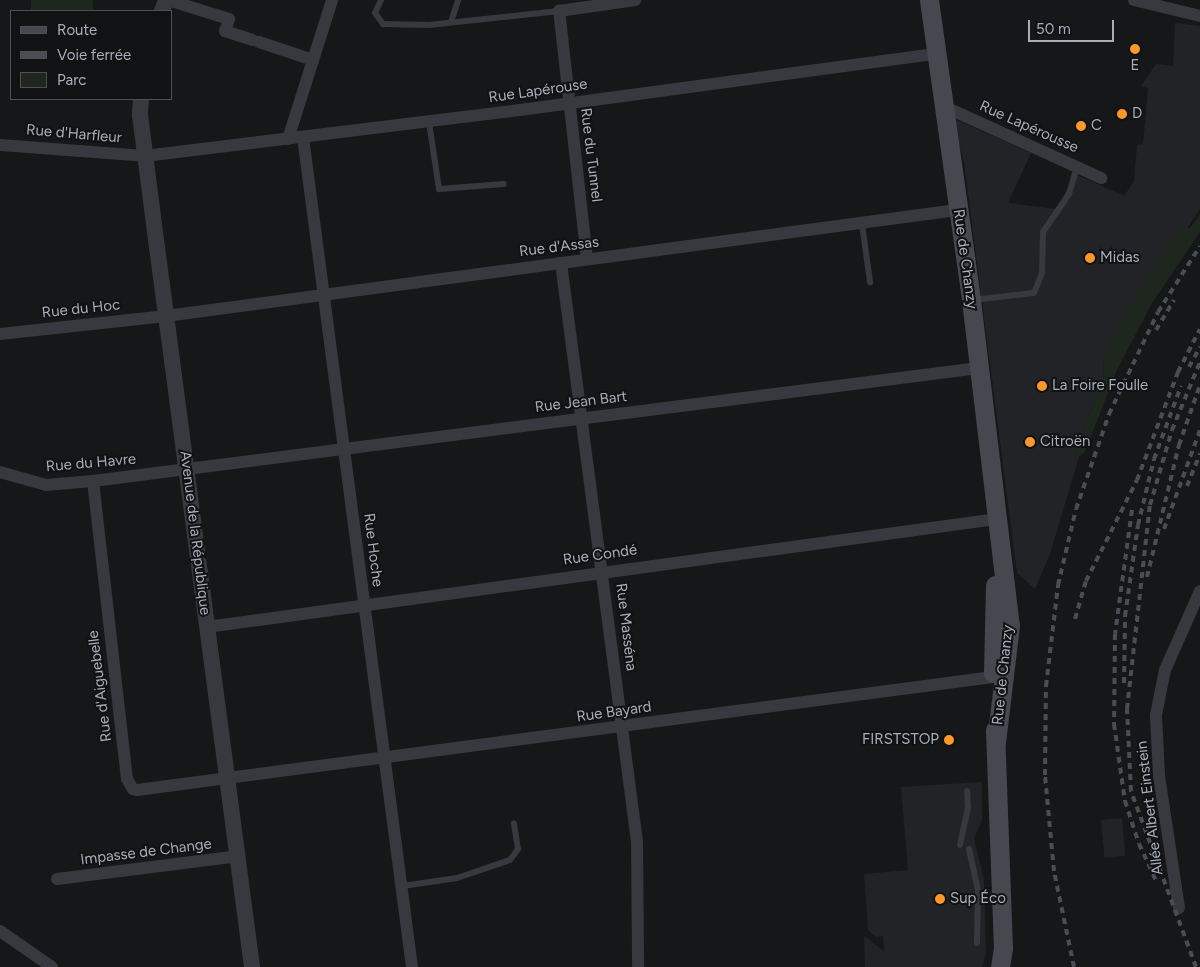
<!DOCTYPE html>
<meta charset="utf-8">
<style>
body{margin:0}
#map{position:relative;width:1200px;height:967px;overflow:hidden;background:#161719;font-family:Figtree,sans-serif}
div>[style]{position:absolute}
.built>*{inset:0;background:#222326;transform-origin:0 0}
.green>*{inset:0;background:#1e271e;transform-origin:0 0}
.service>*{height:6px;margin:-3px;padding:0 3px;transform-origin:3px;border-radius:3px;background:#37393e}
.minor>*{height:12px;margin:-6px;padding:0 6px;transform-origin:6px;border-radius:6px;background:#37393e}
.tertiary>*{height:16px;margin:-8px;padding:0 8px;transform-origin:8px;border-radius:8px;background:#37393e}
.secondary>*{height:19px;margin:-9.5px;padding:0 9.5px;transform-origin:9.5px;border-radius:9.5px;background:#45484e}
.rail>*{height:4px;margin-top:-2px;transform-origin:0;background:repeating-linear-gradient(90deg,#4a4d53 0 6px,transparent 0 11px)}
.dots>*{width:14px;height:14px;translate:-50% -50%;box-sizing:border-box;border:2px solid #111214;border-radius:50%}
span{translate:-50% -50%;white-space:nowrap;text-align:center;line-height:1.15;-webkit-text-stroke:4px #111214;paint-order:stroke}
.poi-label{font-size:15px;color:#a8afb9}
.left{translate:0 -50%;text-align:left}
.right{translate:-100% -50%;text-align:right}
.street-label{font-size:15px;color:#a8afb9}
.legend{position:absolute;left:10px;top:10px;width:162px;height:90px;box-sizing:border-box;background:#111214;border:1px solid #4d5156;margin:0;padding:6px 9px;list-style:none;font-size:15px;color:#a8afb9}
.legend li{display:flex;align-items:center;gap:10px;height:25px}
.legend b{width:25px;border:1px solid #4d5156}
.scale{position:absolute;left:1028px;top:20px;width:86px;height:22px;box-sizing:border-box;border:2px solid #a8afb9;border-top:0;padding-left:6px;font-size:15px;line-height:18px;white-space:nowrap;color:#a8afb9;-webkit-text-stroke:4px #111214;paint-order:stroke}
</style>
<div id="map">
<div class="built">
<div style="clip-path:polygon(1175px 23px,1200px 26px,1200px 209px,1103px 357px,1104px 379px,1075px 448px,1079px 457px,1050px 554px,1035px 589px,1017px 573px,964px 162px,952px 118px,1031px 153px,1008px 203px,1056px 209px,1075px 174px,1124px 196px,1134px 181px,1137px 145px,1143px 144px,1148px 88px,1141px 86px,1156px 64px,1173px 66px)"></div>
<div style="clip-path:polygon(982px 782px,982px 820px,974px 839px,984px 879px,986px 955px,982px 967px,865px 967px,864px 936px,884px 951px,883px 936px,876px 937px,868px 930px,864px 874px,908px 870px,901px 787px)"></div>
<div style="left:1122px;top:818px;width:38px;height:21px;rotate:85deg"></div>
</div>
<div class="green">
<div style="left:31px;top:0;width:62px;height:11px"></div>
<div style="clip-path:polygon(1200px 214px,1200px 232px,1152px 303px,1116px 372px,1085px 452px,1079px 457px,1075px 448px,1104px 379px,1103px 357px,1127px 308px,1180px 228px,1190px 228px)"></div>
</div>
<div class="service">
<div style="left:381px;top:0;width:14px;rotate:115deg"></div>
<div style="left:375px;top:13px;width:14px;rotate:54deg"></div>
<div style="left:383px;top:24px;width:46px;rotate:1.2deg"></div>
<div style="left:429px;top:25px;width:131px;rotate:-6.1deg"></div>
<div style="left:451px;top:22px;width:23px;rotate:-72deg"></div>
<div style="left:429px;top:122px;width:68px;rotate:81.5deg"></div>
<div style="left:439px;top:189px;width:65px;rotate:-4.4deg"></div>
<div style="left:862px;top:224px;width:59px;rotate:82.1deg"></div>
<div style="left:972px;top:300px;width:62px;rotate:-6.4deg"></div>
<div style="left:1034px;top:293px;width:22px;rotate:-68deg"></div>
<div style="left:1042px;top:273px;width:41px;rotate:-88.6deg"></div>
<div style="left:1043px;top:232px;width:46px;rotate:-55.6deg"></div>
<div style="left:1069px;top:194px;width:29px;rotate:-74deg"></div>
<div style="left:960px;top:845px;width:38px;rotate:-78deg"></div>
<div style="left:968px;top:808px;width:17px;rotate:-93deg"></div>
<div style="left:969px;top:849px;width:42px;rotate:77.6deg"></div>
<div style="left:978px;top:890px;width:53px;rotate:91.1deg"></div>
<div style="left:402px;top:886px;width:56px;rotate:-8.3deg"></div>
<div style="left:457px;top:878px;width:56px;rotate:-18.8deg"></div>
<div style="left:510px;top:860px;width:14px;rotate:-54deg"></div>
<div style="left:518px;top:849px;width:26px;rotate:-99deg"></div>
</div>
<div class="minor">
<div style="left:168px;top:0;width:64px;rotate:17.3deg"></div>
<div style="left:229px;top:19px;width:13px;rotate:108deg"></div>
<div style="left:225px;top:31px;width:29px;rotate:18deg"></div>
<div style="left:1134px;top:0;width:68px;rotate:13.6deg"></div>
<div style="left:259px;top:42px;width:57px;rotate:18.4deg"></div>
<div style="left:943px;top:106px;width:174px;rotate:24.5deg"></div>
<div style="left:303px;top:137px;width:837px;rotate:82.52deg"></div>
<div style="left:288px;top:139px;width:146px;rotate:-72.4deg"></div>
<div style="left:0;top:145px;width:145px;rotate:4.3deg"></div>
<div style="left:145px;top:156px;width:378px;rotate:-7deg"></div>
<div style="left:520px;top:110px;width:419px;rotate:-7.7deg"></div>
<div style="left:587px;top:259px;width:250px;rotate:-96.4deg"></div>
<div style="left:559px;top:11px;width:77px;rotate:-8.2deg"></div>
<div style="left:561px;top:263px;width:584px;rotate:82.52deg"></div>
<div style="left:637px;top:842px;width:125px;rotate:89.5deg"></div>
<div style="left:0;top:334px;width:167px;rotate:-6.2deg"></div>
<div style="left:166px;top:316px;width:798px;rotate:-7.63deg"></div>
<div style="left:0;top:472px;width:48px;rotate:15.8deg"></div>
<div style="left:46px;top:485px;width:47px;rotate:-4.9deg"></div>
<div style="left:93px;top:481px;width:893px;rotate:-7.27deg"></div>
<div style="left:93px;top:481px;width:300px;rotate:83.5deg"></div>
<div style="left:127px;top:779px;width:12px;rotate:59deg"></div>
<div style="left:133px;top:789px;width:4px;rotate:14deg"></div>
<div style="left:137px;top:790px;width:871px;rotate:-7.52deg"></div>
<div style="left:207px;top:627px;width:796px;rotate:-7.79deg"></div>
<div style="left:57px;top:879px;width:182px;rotate:-7.2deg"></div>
<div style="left:1179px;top:908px;width:134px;rotate:-98.6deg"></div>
<div style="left:1159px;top:775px;width:60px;rotate:-92.9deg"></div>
<div style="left:1156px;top:715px;width:46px;rotate:-78.7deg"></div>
<div style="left:1165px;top:670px;width:86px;rotate:-66.1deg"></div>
<div style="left:0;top:931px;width:63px;rotate:34.7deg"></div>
</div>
<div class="tertiary">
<div style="left:162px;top:11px;width:12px;rotate:-70deg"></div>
<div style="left:141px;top:99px;width:16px;rotate:94deg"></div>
<div style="left:140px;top:115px;width:133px;rotate:82.7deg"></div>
<div style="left:157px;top:247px;width:726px;rotate:82.48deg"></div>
</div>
<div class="secondary">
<div style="left:929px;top:0;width:303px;rotate:82deg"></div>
<div style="left:971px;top:300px;width:327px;rotate:83.2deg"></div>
<div style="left:1010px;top:625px;width:118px;rotate:96.8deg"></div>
<div style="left:993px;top:673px;width:88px;rotate:-88.7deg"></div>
<div style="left:995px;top:730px;width:218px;rotate:87.9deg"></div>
<div style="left:1003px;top:948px;width:19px;rotate:99deg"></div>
</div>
<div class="rail">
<div style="left:1156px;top:330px;width:35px;rotate:-59deg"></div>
<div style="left:1189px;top:367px;width:23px;rotate:-61deg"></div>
<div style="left:1187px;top:486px;width:35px;rotate:-68deg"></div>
<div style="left:1132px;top:510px;width:125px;rotate:97.8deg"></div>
<div style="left:1115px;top:634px;width:90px;rotate:90.6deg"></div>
<div style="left:1114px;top:724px;width:78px;rotate:81.9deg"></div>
<div style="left:1125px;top:801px;width:45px;rotate:72deg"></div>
<div style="left:1139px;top:844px;width:43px;rotate:65.2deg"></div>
<div style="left:1164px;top:529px;width:105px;rotate:-70deg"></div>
<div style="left:1147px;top:577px;width:136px;rotate:-76.4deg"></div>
<div style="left:1179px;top:445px;width:64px;rotate:-70.7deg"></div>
<div style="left:1075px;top:619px;width:40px;rotate:-74deg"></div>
<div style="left:1086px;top:581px;width:113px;rotate:-63.2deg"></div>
<div style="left:1137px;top:480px;width:116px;rotate:-69.2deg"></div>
<div style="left:1178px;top:372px;width:48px;rotate:-62.9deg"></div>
<div style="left:1124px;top:683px;width:67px;rotate:-89.1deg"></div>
<div style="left:1125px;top:616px;width:92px;rotate:-81.9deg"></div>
<div style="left:1138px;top:525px;width:68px;rotate:-76.4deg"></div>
<div style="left:1154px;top:459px;width:78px;rotate:-69.7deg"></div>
<div style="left:1074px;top:967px;width:98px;rotate:-101.8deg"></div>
<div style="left:1054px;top:871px;width:96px;rotate:-95.4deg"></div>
<div style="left:1045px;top:775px;width:89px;rotate:-89.4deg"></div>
<div style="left:1046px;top:686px;width:102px;rotate:-83.2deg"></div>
<div style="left:1058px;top:585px;width:78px;rotate:-76.7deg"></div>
<div style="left:1076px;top:509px;width:101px;rotate:-70.8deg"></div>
<div style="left:1109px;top:414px;width:113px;rotate:-64.3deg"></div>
<div style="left:1158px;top:312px;width:78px;rotate:-57.5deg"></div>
<div style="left:1196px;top:967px;width:188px;rotate:-110.3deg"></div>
<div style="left:1131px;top:791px;width:82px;rotate:-92.8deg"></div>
<div style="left:1127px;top:709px;width:205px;rotate:-83.6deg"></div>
<div style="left:1150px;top:505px;width:78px;rotate:-73.7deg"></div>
<div style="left:1172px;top:430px;width:74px;rotate:-67.6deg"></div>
</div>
<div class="dots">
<div style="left:1135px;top:49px;background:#fd992a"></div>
<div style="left:1122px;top:114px;background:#fd992a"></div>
<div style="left:1081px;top:126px;background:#fd992a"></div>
<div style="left:1090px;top:258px;background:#fd992a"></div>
<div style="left:1042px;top:386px;background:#fd992a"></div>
<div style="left:1030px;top:442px;background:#fd992a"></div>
<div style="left:949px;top:740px;background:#fd992a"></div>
<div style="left:940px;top:899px;background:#fd992a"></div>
</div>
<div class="poi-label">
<span style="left:1135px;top:66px">E</span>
<span class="left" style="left:1132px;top:114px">D</span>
<span class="left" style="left:1091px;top:126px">C</span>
<span class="left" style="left:1100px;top:258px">Midas</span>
<span class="left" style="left:1052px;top:386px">La Foire Foulle</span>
<span class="left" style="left:1040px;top:442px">Citroën</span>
<span class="right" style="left:939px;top:740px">FIRSTSTOP</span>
<span class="left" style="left:950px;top:899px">Sup Éco</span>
</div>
<div class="street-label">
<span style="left:538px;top:91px;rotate:-8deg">Rue Lapérouse</span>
<span style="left:1029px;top:127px;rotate:24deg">Rue Lapérousse</span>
<span style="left:74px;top:134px;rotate:5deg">Rue d'Harfleur</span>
<span style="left:591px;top:155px;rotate:83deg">Rue du Tunnel</span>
<span style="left:559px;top:247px;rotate:-7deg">Rue d'Assas</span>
<span style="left:965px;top:259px;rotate:82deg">Rue de Chanzy</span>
<span style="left:81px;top:309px;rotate:-6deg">Rue du Hoc</span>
<span style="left:581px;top:402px;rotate:-7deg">Rue Jean Bart</span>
<span style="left:91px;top:463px;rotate:-5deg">Rue du Havre</span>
<span style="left:195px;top:533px;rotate:83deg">Avenue de la République</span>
<span style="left:373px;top:550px;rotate:83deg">Rue Hoche</span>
<span style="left:600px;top:555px;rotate:-8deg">Rue Condé</span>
<span style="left:626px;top:627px;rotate:83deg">Rue Masséna</span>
<span style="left:1003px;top:675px;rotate:-84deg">Rue de Chanzy</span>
<span style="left:100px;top:686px;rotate:-97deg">Rue d'Aiguebelle</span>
<span style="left:614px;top:712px;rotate:-8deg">Rue Bayard</span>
<span style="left:1150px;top:808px;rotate:-97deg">Allée Albert Einstein</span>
<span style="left:146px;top:852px;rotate:-7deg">Impasse de Change</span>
</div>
<ul class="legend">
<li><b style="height:6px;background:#45484e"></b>Route</li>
<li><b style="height:6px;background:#4a4d53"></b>Voie ferrée</li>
<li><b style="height:14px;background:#1e271e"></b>Parc</li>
</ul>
<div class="scale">50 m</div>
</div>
